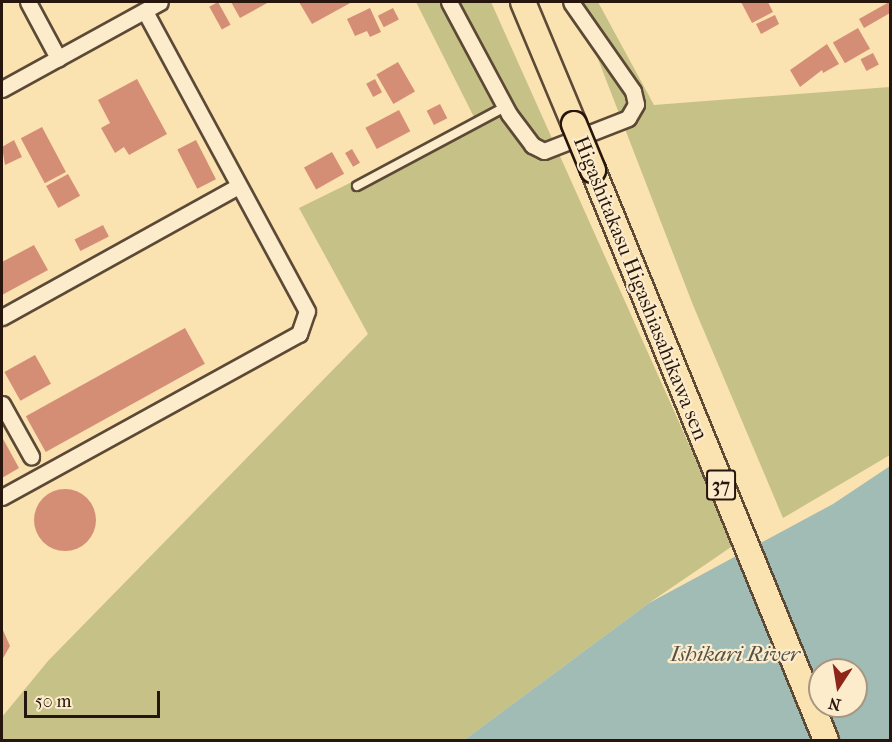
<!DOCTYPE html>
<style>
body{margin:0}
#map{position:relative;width:892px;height:742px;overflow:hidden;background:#fae2b1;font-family:"IM FELL French Canon",serif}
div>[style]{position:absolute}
.green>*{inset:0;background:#c6c186}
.water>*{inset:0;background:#a1bcb5}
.building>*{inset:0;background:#d58e76;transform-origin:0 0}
.round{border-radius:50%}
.roads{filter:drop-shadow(2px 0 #5c4936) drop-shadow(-2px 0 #5c4936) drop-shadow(0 2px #5c4936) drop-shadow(0 -2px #5c4936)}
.service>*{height:8px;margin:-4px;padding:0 4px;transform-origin:4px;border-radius:4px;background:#fceccc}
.minor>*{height:15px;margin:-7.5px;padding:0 7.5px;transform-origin:7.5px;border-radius:7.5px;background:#fceccc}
.primary>*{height:24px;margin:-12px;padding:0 12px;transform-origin:12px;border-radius:12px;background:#fae2b1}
.bridges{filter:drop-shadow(2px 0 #27160d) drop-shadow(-2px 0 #27160d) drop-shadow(0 2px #27160d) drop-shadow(0 -2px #27160d)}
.primary-bridge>*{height:24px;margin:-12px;padding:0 12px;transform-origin:12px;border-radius:12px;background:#fae2b1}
span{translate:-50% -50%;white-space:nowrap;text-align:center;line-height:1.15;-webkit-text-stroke:4.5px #fceccc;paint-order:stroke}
.shield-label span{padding:2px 4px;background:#fceccc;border:2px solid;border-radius:4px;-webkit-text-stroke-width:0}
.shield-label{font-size:20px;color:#27160d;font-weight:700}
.street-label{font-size:21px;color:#27160d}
.water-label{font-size:22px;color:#525048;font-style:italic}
.frame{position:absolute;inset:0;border:3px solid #27160d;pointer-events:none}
.north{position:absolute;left:808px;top:658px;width:60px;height:60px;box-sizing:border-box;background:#fceccc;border:2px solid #a79680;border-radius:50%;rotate:192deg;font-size:16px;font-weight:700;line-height:24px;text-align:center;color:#27160d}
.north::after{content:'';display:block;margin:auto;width:21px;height:27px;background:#8f2418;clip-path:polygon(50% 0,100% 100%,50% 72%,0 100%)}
.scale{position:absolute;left:24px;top:691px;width:136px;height:27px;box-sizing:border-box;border:3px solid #27160d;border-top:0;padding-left:8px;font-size:18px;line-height:21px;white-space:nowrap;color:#27160d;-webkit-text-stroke:4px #fceccc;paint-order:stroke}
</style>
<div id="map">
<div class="green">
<div style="clip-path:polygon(416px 2px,491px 2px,734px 545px,649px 603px,464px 740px,2px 740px,2px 717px,48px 661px,368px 334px,299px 208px,476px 121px)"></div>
<div style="clip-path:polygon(576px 2px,598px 2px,654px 105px,890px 87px,890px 455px,783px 518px,693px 305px)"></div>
</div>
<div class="water">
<div style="clip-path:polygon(evenodd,890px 466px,890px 740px,464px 740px,649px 603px,833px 504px,890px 466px,820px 670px,856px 670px,856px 706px,820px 706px,820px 670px)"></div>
</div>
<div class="building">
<div style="left:218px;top:2px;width:26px;height:10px;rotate:61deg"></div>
<div style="clip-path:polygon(231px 2px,269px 2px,240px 18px)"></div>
<div style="clip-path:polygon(299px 2px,352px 2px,312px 24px)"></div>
<div style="clip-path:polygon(741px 2px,768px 2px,773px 12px,752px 23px)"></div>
<div style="clip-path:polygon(889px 2px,890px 13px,864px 28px,859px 19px)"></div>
<div style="clip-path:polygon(370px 8px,381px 32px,370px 37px,367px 31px,355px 36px,347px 19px)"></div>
<div style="left:393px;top:8px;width:13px;height:17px;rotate:63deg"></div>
<div style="clip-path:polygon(775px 15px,779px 24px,761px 34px,756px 24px)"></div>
<div style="left:858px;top:28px;width:24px;height:29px;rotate:60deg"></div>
<div style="clip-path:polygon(827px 44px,839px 64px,823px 73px,822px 70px,800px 87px,790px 70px)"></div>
<div style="left:873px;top:53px;width:13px;height:14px;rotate:63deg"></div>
<div style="left:398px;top:62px;width:34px;height:25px;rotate:60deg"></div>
<div style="clip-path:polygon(137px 79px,167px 134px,129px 155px,124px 147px,115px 153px,101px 128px,110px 123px,98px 100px)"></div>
<div style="left:375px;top:79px;width:15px;height:10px;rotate:62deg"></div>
<div style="left:440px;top:104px;width:16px;height:15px;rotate:63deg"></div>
<div style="left:399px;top:110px;width:24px;height:38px;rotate:62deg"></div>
<div style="left:42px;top:127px;width:51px;height:24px;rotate:62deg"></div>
<div style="clip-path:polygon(14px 140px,22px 157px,5px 165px,2px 147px)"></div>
<div style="left:196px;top:140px;width:44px;height:21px;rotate:63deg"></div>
<div style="left:352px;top:149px;width:16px;height:8px;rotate:60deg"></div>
<div style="left:332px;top:152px;width:25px;height:32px;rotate:61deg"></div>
<div style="left:68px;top:174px;width:25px;height:25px;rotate:61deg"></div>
<div style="left:103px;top:225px;width:13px;height:32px;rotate:63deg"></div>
<div style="clip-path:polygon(34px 245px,48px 270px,2px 295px,2px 262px)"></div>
<div style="left:185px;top:328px;width:41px;height:182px;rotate:61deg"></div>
<div style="left:35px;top:355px;width:33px;height:35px;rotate:61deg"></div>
<div style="clip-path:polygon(2px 437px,19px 468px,2px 478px)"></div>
<div class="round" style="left:34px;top:489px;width:62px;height:62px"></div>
<div style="clip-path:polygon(2px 628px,10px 646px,2px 660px)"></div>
</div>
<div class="roads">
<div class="service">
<div style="left:357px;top:186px;width:168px;rotate:-28.1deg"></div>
</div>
<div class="minor">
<div style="left:28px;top:2px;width:64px;rotate:61.8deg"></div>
<div style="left:449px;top:2px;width:127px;rotate:61.8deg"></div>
<div style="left:509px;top:114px;width:39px;rotate:53deg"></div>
<div style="left:532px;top:145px;width:13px;rotate:27deg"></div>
<div style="left:544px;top:151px;width:90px;rotate:-21.4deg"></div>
<div style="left:628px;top:118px;width:16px;rotate:-60deg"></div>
<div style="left:636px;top:104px;width:13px;rotate:-103deg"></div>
<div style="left:633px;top:91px;width:108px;rotate:-124.9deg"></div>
<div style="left:2px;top:89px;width:180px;rotate:-28.8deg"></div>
<div style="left:2px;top:317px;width:270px;rotate:-29deg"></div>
<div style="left:2px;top:404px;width:60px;rotate:60.9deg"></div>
<div style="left:2px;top:497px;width:339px;rotate:-28.8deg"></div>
<div style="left:299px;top:334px;width:24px;rotate:-71deg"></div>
<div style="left:307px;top:311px;width:341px;rotate:-118.4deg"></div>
</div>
<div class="primary">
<div style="left:523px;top:2px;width:132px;rotate:67.3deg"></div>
<div style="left:593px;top:170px;width:616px;rotate:67.77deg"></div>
</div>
</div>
<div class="bridges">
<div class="primary-bridge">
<div style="left:574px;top:124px;width:50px;rotate:67.6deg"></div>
</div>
</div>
<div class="shield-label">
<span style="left:721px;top:485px">37</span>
</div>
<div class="street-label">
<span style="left:641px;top:288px;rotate:68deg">Higashitakasu Higashiasahikawa sen</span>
</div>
<div class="water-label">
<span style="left:735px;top:655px">Ishikari River</span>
</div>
<div class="frame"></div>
<div class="north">N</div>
<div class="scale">50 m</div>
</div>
